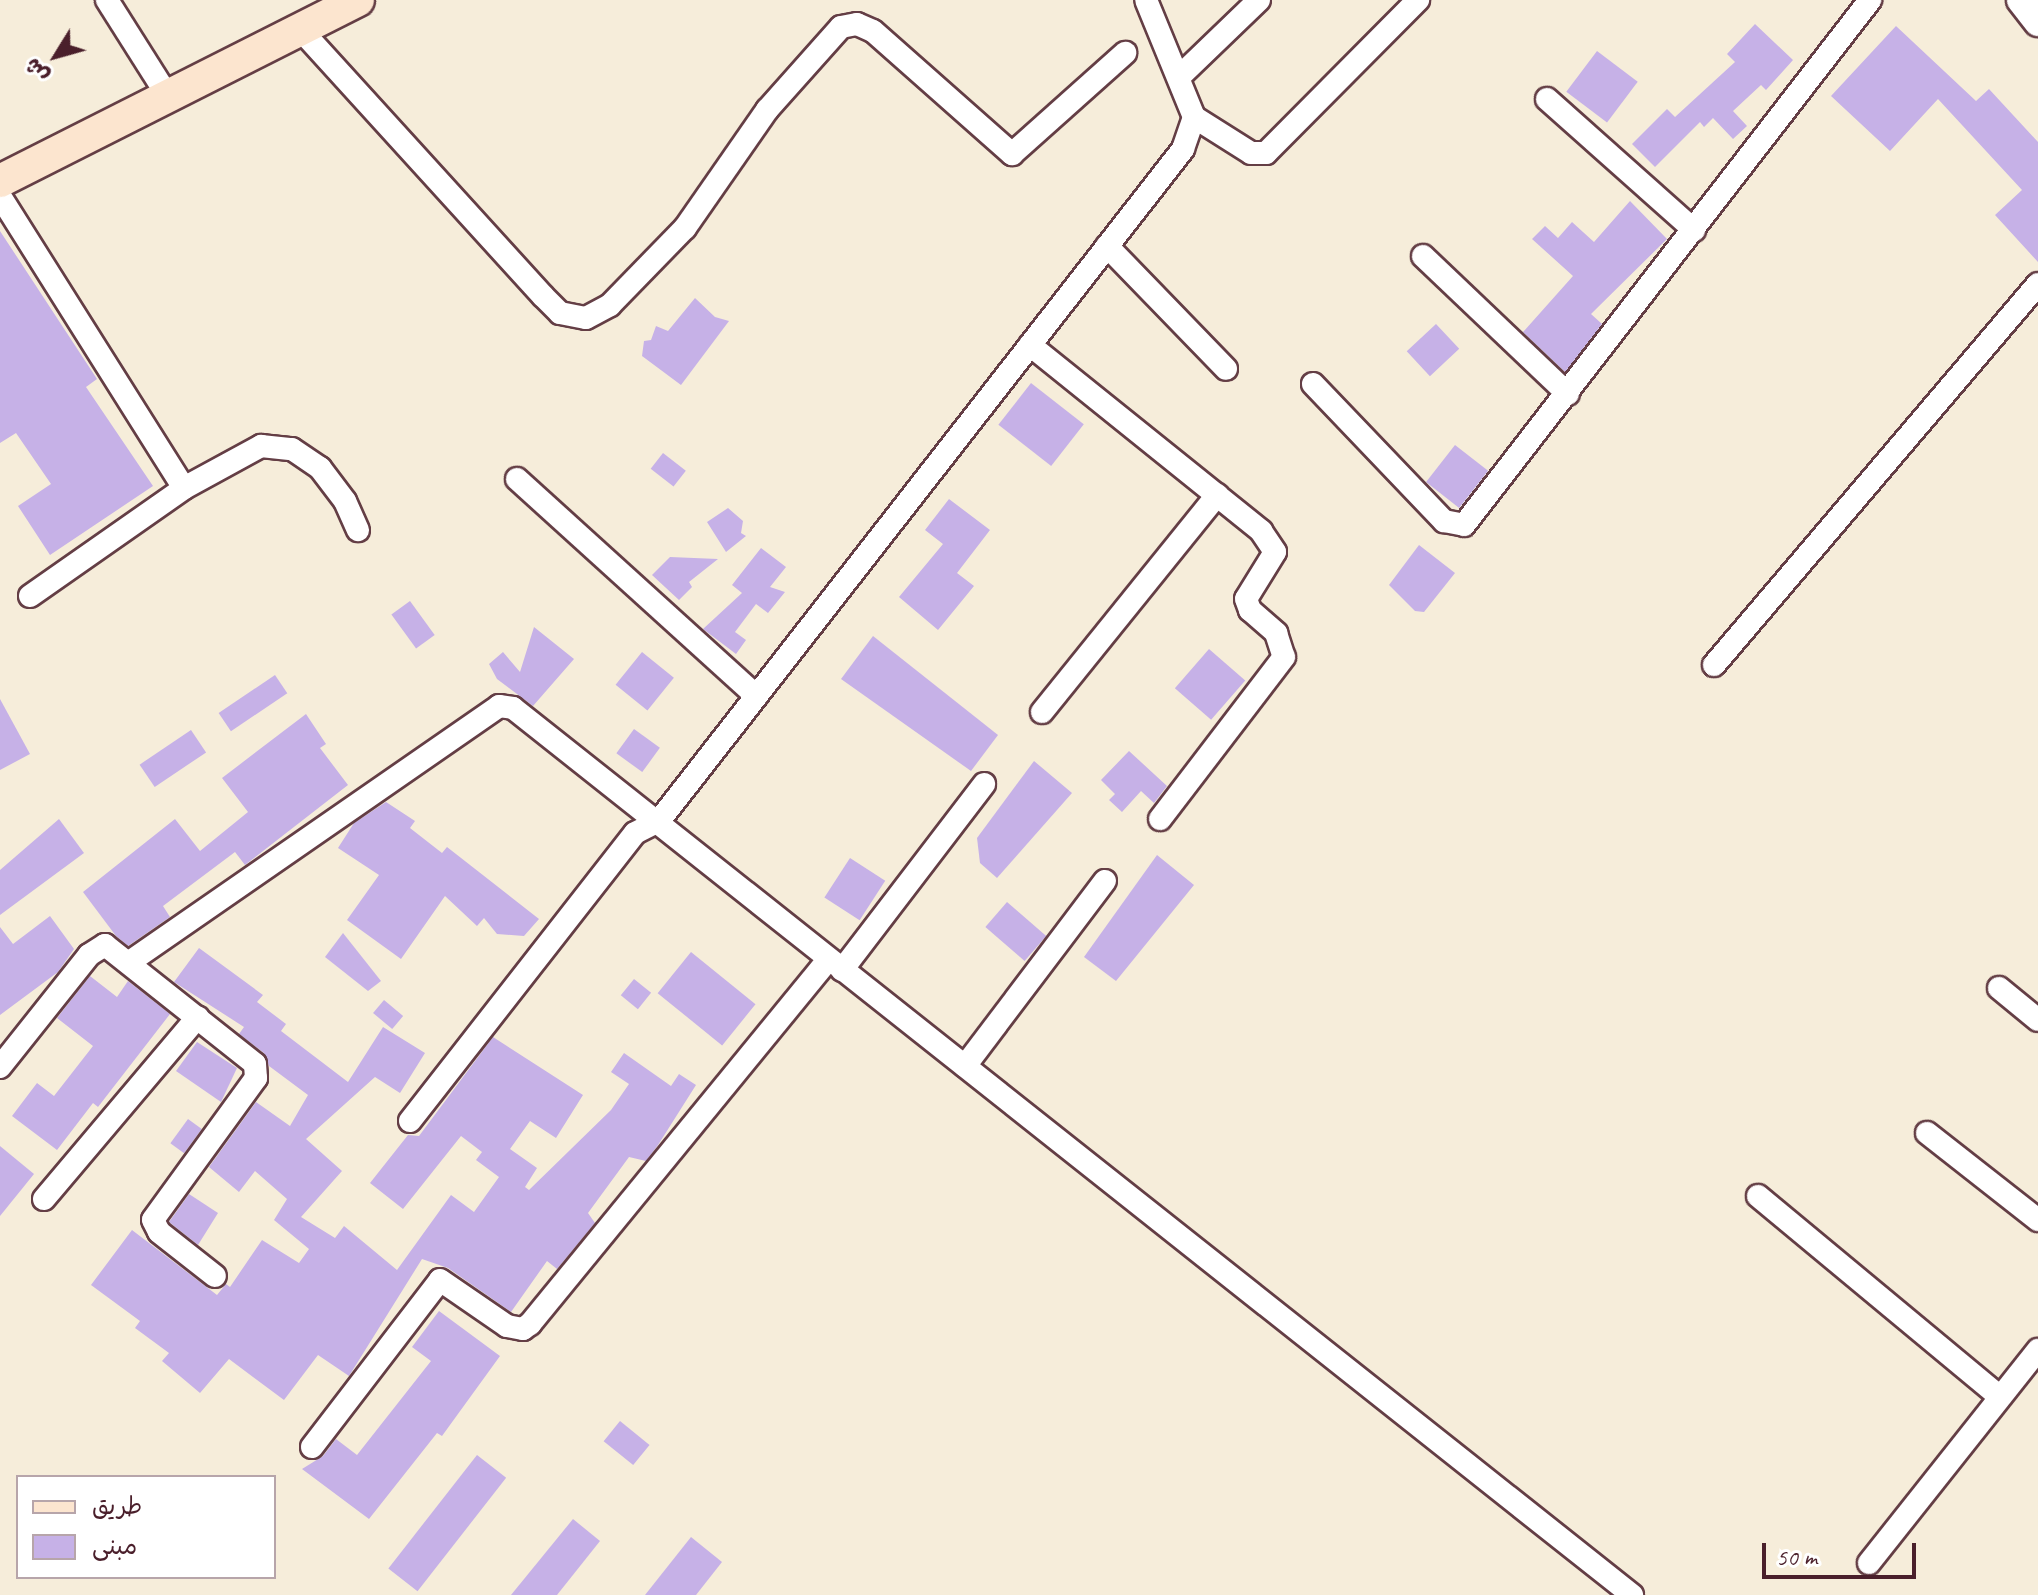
<!DOCTYPE html>
<meta charset="utf-8">
<style>
body{margin:0}
#map{position:relative;width:2038px;height:1595px;overflow:hidden;background:#f6edda;font-family:Caveat,"Playpen Sans Arabic",sans-serif}
div>[style]{position:absolute}
.building>*{inset:0;background:#c6b1e7;transform-origin:0 0}
.roads{filter:drop-shadow(2px 0 #643e45) drop-shadow(-2px 0 #643e45) drop-shadow(0 2px #643e45) drop-shadow(0 -2px #643e45)}
.minor>*{height:22px;margin:-11px;padding:0 11px;transform-origin:11px;border-radius:11px;background:#fff}
.tertiary>*{height:28px;margin:-14px;padding:0 14px;transform-origin:14px;border-radius:14px;background:#fff}
.secondary>*{height:32px;margin:-16px;padding:0 16px;transform-origin:16px;border-radius:16px;background:#fce5cf}
span{translate:-50% -50%;white-space:nowrap;text-align:center;line-height:1.15;-webkit-text-stroke:6px #fff;paint-order:stroke}
.legend{position:absolute;left:16px;top:1475px;width:260px;height:104px;box-sizing:border-box;background:#fff;border:2px solid #b7a5aa;margin:0;padding:10px 14px;list-style:none;font-size:24px;color:#4a1f2b}
.legend li{display:flex;align-items:center;gap:16px;height:40px}
.legend b{width:40px;border:2px solid #b7a5aa}
.north{position:absolute;left:16px;top:16px;width:80px;height:80px;-webkit-text-stroke:6px #fff;paint-order:stroke;rotate:233deg;font-size:22px;font-weight:700;line-height:32px;text-align:center;color:#4a1f2b}
.north::after{content:'';display:block;margin:auto;width:28px;height:36px;background:#4a1f2b;clip-path:polygon(50% 0,100% 100%,50% 72%,0 100%)}
.scale{position:absolute;left:1762px;top:1543px;width:154px;height:36px;box-sizing:border-box;border:4px solid #4a1f2b;border-top:0;padding-left:10px;font-size:24px;line-height:28px;white-space:nowrap;color:#4a1f2b;-webkit-text-stroke:6px #fff;paint-order:stroke}
</style>
<div id="map">
<div class="building">
<div style="clip-path:polygon(1755px 24px,1793px 60px,1766px 90px,1761px 85px,1733px 111px,1747px 126px,1733px 139px,1713px 118px,1704px 127px,1700px 122px,1655px 167px,1632px 144px,1667px 109px,1675px 117px,1735px 62px,1727px 54px)"></div>
<div style="clip-path:polygon(1896px 26px,1976px 101px,1989px 89px,2038px 142px,2038px 262px,1995px 215px,2022px 190px,1938px 99px,1890px 151px,1831px 96px)"></div>
<div style="left:1597px;top:51px;width:51px;height:51px;rotate:37deg"></div>
<div style="clip-path:polygon(1630px 201px,1667px 239px,1591px 314px,1602px 324px,1565px 372px,1523px 332px,1573px 276px,1532px 239px,1545px 226px,1558px 238px,1572px 222px,1594px 242px)"></div>
<div style="clip-path:polygon(0 231px,97px 379px,86px 387px,153px 486px,50px 555px,18px 506px,51px 484px,16px 433px,0 443px)"></div>
<div style="clip-path:polygon(695px 298px,715px 317px,729px 321px,681px 385px,642px 356px,644px 341px,651px 340px,656px 326px,668px 331px)"></div>
<div style="left:1436px;top:324px;width:34px;height:40px;rotate:47deg"></div>
<div style="left:1031px;top:383px;width:67px;height:53px;rotate:38deg"></div>
<div style="left:1455px;top:445px;width:42px;height:47px;rotate:38deg"></div>
<div style="left:663px;top:453px;width:29px;height:20px;rotate:38deg"></div>
<div style="clip-path:polygon(949px 499px,990px 530px,957px 573px,974px 586px,938px 630px,899px 597px,943px 544px,925px 530px)"></div>
<div style="clip-path:polygon(728px 508px,743px 521px,741px 533px,746px 536px,726px 552px,707px 522px)"></div>
<div style="clip-path:polygon(1419px 545px,1455px 573px,1424px 612px,1415px 611px,1389px 585px)"></div>
<div style="clip-path:polygon(761px 548px,786px 567px,770px 587px,785px 592px,768px 613px,756px 604px,735px 632px,746px 640px,736px 654px,703px 629px,742px 593px,732px 585px)"></div>
<div style="clip-path:polygon(670px 557px,718px 559px,689px 582px,692px 587px,679px 600px,652px 575px)"></div>
<div style="left:410px;top:601px;width:42px;height:23px;rotate:54deg"></div>
<div style="clip-path:polygon(534px 627px,574px 659px,533px 706px,497px 679px,489px 664px,503px 652px,520px 672px)"></div>
<div style="clip-path:polygon(873px 636px,998px 735px,971px 771px,841px 679px)"></div>
<div style="left:1209px;top:649px;width:48px;height:52px;rotate:41deg"></div>
<div style="left:642px;top:652px;width:41px;height:42px;rotate:39deg"></div>
<div style="left:275px;top:675px;width:22px;height:68px;rotate:56deg"></div>
<div style="clip-path:polygon(0 699px,30px 754px,0 770px)"></div>
<div style="clip-path:polygon(306px 714px,326px 744px,320px 748px,348px 785px,245px 865px,235px 852px,163px 906px,170px 917px,128px 946px,116px 936px,83px 892px,175px 819px,200px 851px,248px 812px,222px 778px)"></div>
<div style="left:634px;top:729px;width:32px;height:30px;rotate:36deg"></div>
<div style="left:191px;top:730px;width:27px;height:62px;rotate:56deg"></div>
<div style="clip-path:polygon(1129px 751px,1167px 786px,1154px 803px,1141px 791px,1122px 812px,1109px 800px,1115px 794px,1101px 780px)"></div>
<div style="clip-path:polygon(1034px 761px,1072px 793px,997px 878px,980px 863px,977px 838px)"></div>
<div style="clip-path:polygon(386px 802px,415px 821px,410px 828px,442px 853px,447px 847px,539px 919px,524px 936px,497px 934px,484px 918px,477px 926px,445px 896px,401px 959px,347px 920px,379px 875px,338px 848px,354px 823px)"></div>
<div style="clip-path:polygon(59px 819px,84px 853px,0 915px,0 870px)"></div>
<div style="clip-path:polygon(1157px 855px,1194px 885px,1116px 981px,1084px 957px)"></div>
<div style="left:850px;top:858px;width:42px;height:47px;rotate:33deg"></div>
<div style="left:1007px;top:902px;width:52px;height:33px;rotate:41deg"></div>
<div style="clip-path:polygon(50px 916px,74px 949px,58px 972px,0 1015px,0 927px,13px 944px)"></div>
<div style="clip-path:polygon(343px 933px,381px 981px,368px 991px,325px 957px)"></div>
<div style="clip-path:polygon(199px 948px,263px 995px,257px 1002px,286px 1024px,281px 1031px,348px 1082px,383px 1027px,425px 1053px,400px 1093px,375px 1077px,306px 1139px,342px 1171px,301px 1217px,335px 1238px,344px 1226px,397px 1270px,451px 1195px,474px 1212px,499px 1177px,476px 1160px,482px 1152px,461px 1136px,403px 1209px,370px 1183px,408px 1135px,419px 1136px,493px 1037px,583px 1095px,556px 1138px,530px 1121px,510px 1149px,537px 1168px,525px 1187px,529px 1190px,611px 1110px,629px 1084px,611px 1072px,624px 1053px,671px 1086px,679px 1074px,696px 1085px,658px 1145px,646px 1161px,629px 1157px,588px 1213px,595px 1223px,557px 1269px,547px 1261px,511px 1312px,448px 1268px,422px 1259px,349px 1376px,318px 1355px,284px 1400px,229px 1359px,200px 1393px,162px 1361px,169px 1353px,135px 1328px,140px 1321px,91px 1285px,132px 1230px,217px 1295px,226px 1284px,230px 1287px,262px 1240px,299px 1263px,309px 1249px,274px 1220px,287px 1199px,255px 1171px,239px 1192px,209px 1167px,256px 1102px,290px 1126px,308px 1095px,269px 1066px,264px 1053px,239px 1034px,244px 1027px,174px 982px)"></div>
<div style="left:691px;top:952px;width:83px;height:53px;rotate:39deg"></div>
<div style="clip-path:polygon(90px 976px,117px 997px,128px 981px,170px 1014px,98px 1107px,93px 1103px,57px 1150px,12px 1116px,37px 1083px,54px 1096px,93px 1046px,57px 1018px)"></div>
<div style="left:634px;top:979px;width:22px;height:21px;rotate:39deg"></div>
<div style="left:384px;top:1000px;width:25px;height:17px;rotate:40deg"></div>
<div style="clip-path:polygon(197px 1042px,237px 1068px,221px 1102px,176px 1071px)"></div>
<div style="left:188px;top:1119px;width:17px;height:30px;rotate:36deg"></div>
<div style="clip-path:polygon(0 1146px,34px 1174px,0 1216px)"></div>
<div style="clip-path:polygon(189px 1194px,218px 1213px,198px 1245px,169px 1222px)"></div>
<div style="clip-path:polygon(439px 1311px,500px 1356px,442px 1436px,437px 1433px,369px 1519px,302px 1469px,323px 1456px,336px 1439px,357px 1455px,431px 1361px,412px 1347px)"></div>
<div style="left:620px;top:1421px;width:38px;height:26px;rotate:39deg"></div>
<div style="left:477px;top:1455px;width:37px;height:144px;rotate:38deg"></div>
<div style="clip-path:polygon(573px 1519px,600px 1541px,557px 1595px,511px 1595px)"></div>
<div style="clip-path:polygon(691px 1537px,722px 1562px,696px 1595px,645px 1595px)"></div>
</div>
<div class="roads">
<div class="minor">
<div style="left:107px;top:0;width:112px;rotate:57.7deg"></div>
<div style="left:300px;top:29px;width:361px;rotate:47.7deg"></div>
<div style="left:543px;top:296px;width:24px;rotate:45deg"></div>
<div style="left:560px;top:313px;width:26px;rotate:11deg"></div>
<div style="left:586px;top:318px;width:27px;rotate:-28deg"></div>
<div style="left:610px;top:305px;width:107px;rotate:-45.8deg"></div>
<div style="left:685px;top:228px;width:144px;rotate:-55.2deg"></div>
<div style="left:767px;top:110px;width:111px;rotate:-48.3deg"></div>
<div style="left:841px;top:27px;width:16px;rotate:-11deg"></div>
<div style="left:857px;top:24px;width:17px;rotate:24deg"></div>
<div style="left:873px;top:31px;width:186px;rotate:41.5deg"></div>
<div style="left:1012px;top:154px;width:152px;rotate:-41.8deg"></div>
<div style="left:1179px;top:77px;width:111px;rotate:-43.9deg"></div>
<div style="left:1547px;top:99px;width:197px;rotate:41.7deg"></div>
<div style="left:1194px;top:117px;width:67px;rotate:32.3deg"></div>
<div style="left:1251px;top:153px;width:15px"></div>
<div style="left:1266px;top:153px;width:216px;rotate:-45.2deg"></div>
<div style="left:0;top:196px;width:345px;rotate:57.8deg"></div>
<div style="left:1107px;top:246px;width:171px;rotate:45.9deg"></div>
<div style="left:1423px;top:256px;width:200px;rotate:43.6deg"></div>
<div style="left:1030px;top:345px;width:297px;rotate:38.8deg"></div>
<div style="left:1261px;top:531px;width:25px;rotate:56deg"></div>
<div style="left:1275px;top:552px;width:55px;rotate:121.7deg"></div>
<div style="left:1246px;top:599px;width:12px;rotate:70deg"></div>
<div style="left:1250px;top:610px;width:35px;rotate:41deg"></div>
<div style="left:1276px;top:633px;width:25px;rotate:72deg"></div>
<div style="left:1284px;top:657px;width:204px;rotate:127.4deg"></div>
<div style="left:1313px;top:384px;width:190px;rotate:46.3deg"></div>
<div style="left:1444px;top:521px;width:20px;rotate:11deg"></div>
<div style="left:1464px;top:525px;width:664px;rotate:-52.28deg"></div>
<div style="left:517px;top:479px;width:323px;rotate:42.2deg"></div>
<div style="left:30px;top:596px;width:188px;rotate:-35deg"></div>
<div style="left:184px;top:488px;width:88px;rotate:-28.6deg"></div>
<div style="left:261px;top:446px;width:31px;rotate:6deg"></div>
<div style="left:292px;top:449px;width:34px;rotate:34deg"></div>
<div style="left:320px;top:468px;width:41px;rotate:52.9deg"></div>
<div style="left:345px;top:501px;width:32px;rotate:66deg"></div>
<div style="left:1714px;top:665px;width:500px;rotate:-49.62deg"></div>
<div style="left:1042px;top:712px;width:279px;rotate:-51.1deg"></div>
<div style="left:131px;top:961px;width:448px;rotate:-34.7deg"></div>
<div style="left:499px;top:706px;width:14px;rotate:8deg"></div>
<div style="left:513px;top:708px;width:1428px;rotate:38.4deg"></div>
<div style="left:842px;top:970px;width:234px;rotate:-52.6deg"></div>
<div style="left:1999px;top:988px;width:50px;rotate:39.4deg"></div>
<div style="left:965px;top:1066px;width:232px;rotate:-52.9deg"></div>
<div style="left:0;top:1067px;width:143px;rotate:-51.5deg"></div>
<div style="left:89px;top:955px;width:19px;rotate:-32deg"></div>
<div style="left:105px;top:945px;width:191px;rotate:38.4deg"></div>
<div style="left:255px;top:1064px;width:14px;rotate:86deg"></div>
<div style="left:256px;top:1078px;width:175px;rotate:126deg"></div>
<div style="left:153px;top:1220px;width:13px;rotate:63deg"></div>
<div style="left:159px;top:1232px;width:71px;rotate:38.2deg"></div>
<div style="left:410px;top:1121px;width:365px;rotate:-52deg"></div>
<div style="left:635px;top:833px;width:27px;rotate:-27deg"></div>
<div style="left:659px;top:821px;width:852px;rotate:-52.05deg"></div>
<div style="left:1183px;top:149px;width:34px;rotate:-71deg"></div>
<div style="left:1194px;top:117px;width:126px;rotate:-112.3deg"></div>
<div style="left:1927px;top:1133px;width:141px;rotate:38.1deg"></div>
<div style="left:1758px;top:1196px;width:313px;rotate:39.7deg"></div>
<div style="left:44px;top:1199px;width:238px;rotate:-49.8deg"></div>
<div style="left:312px;top:1447px;width:210px;rotate:-52.5deg"></div>
<div style="left:440px;top:1280px;width:81px;rotate:34.5deg"></div>
<div style="left:507px;top:1326px;width:16px;rotate:11deg"></div>
<div style="left:523px;top:1329px;width:9px;rotate:-36deg"></div>
<div style="left:530px;top:1324px;width:470px;rotate:-50.7deg"></div>
<div style="left:1869px;top:1563px;width:272px;rotate:-51.6deg"></div>
</div>
<div class="tertiary">
<div style="left:2021px;top:0;width:28px;rotate:52deg"></div>
</div>
<div class="secondary">
<div style="left:0;top:181px;width:401px;rotate:-26.8deg"></div>
</div>
</div>
<ul class="legend">
<li><b style="height:10px;background:#fce5cf"></b>طريق</li>
<li><b style="height:22px;background:#c6b1e7"></b>مبنى</li>
</ul>
<div class="north">ش</div>
<div class="scale">50 m</div>
</div>
